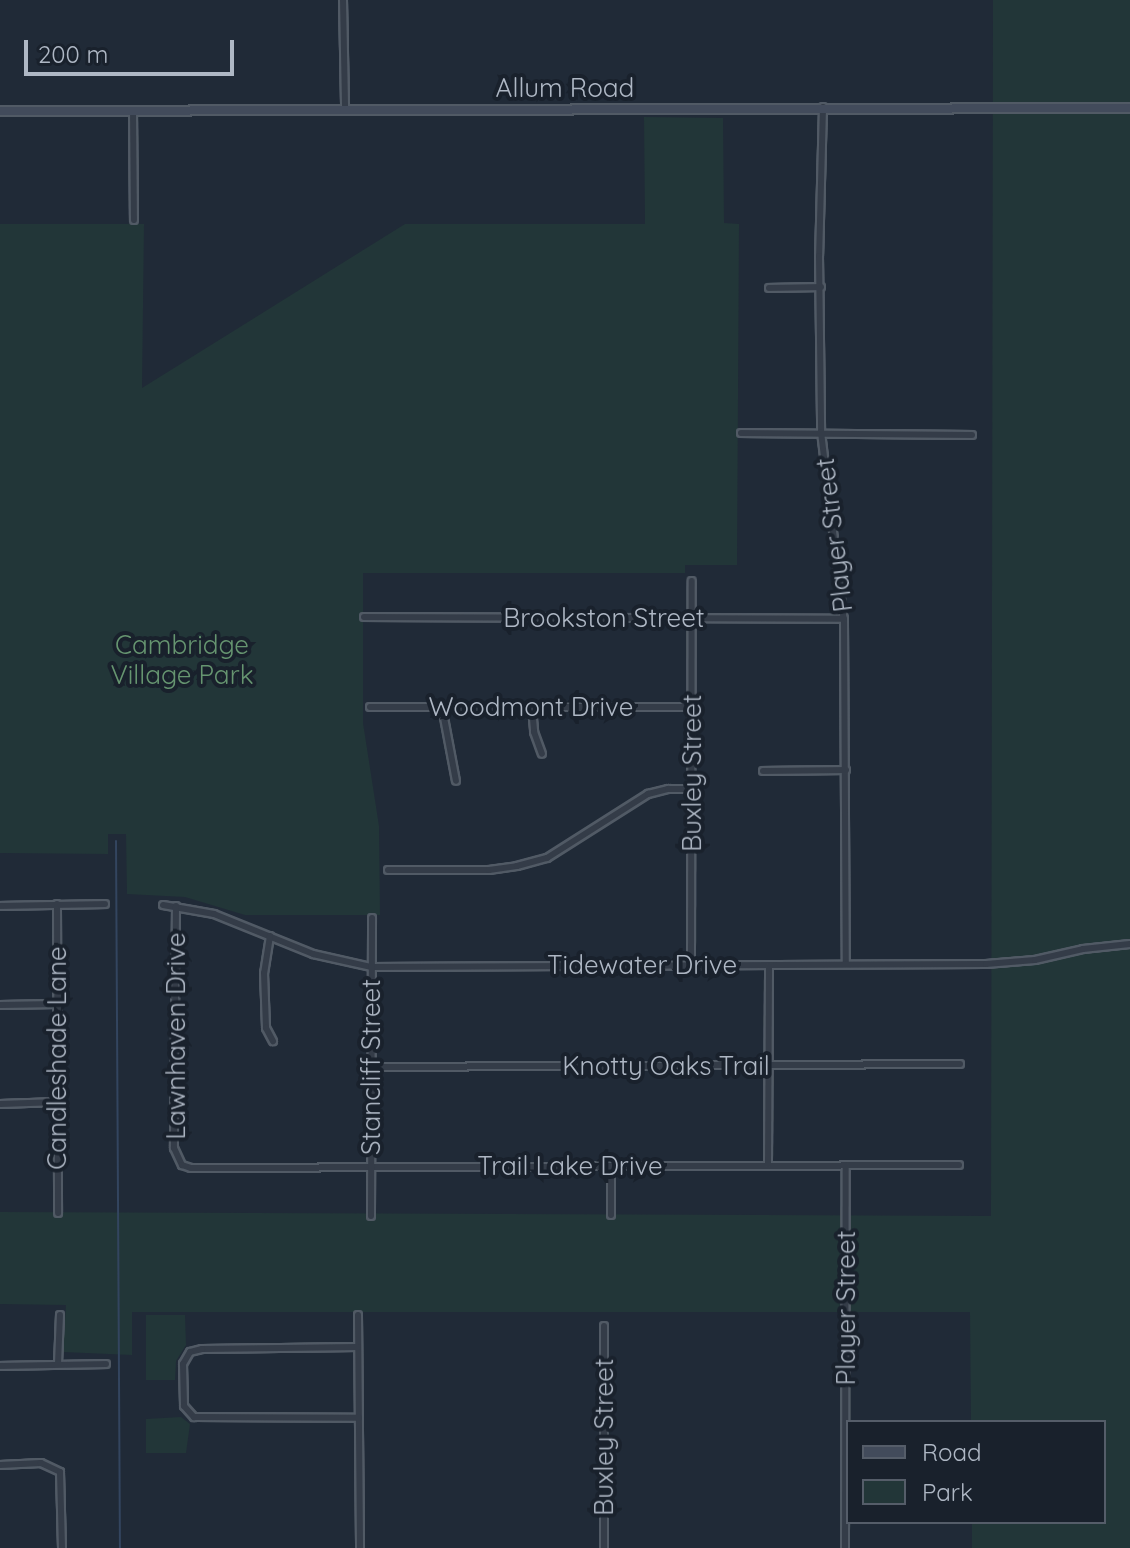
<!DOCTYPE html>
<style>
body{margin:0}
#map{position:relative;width:1130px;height:1548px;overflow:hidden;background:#202a37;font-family:Quicksand,sans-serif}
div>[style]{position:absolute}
.green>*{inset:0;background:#223638}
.stream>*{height:2px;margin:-1px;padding:0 1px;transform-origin:1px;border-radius:1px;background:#33455f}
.roads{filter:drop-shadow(2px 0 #515a65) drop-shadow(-2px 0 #515a65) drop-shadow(0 2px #515a65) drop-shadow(0 -2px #515a65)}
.street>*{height:6px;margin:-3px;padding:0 3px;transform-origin:3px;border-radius:3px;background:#343c48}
.secondary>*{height:8px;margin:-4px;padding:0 4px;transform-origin:4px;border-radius:4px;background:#424b5b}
span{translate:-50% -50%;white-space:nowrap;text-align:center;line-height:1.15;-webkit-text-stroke:8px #19212c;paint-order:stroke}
.street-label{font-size:26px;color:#aeb7c4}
.park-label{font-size:26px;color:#669570}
.legend{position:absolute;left:846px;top:1420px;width:260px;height:104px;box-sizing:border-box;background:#19212c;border:2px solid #555d69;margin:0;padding:10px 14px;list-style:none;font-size:24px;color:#aeb7c4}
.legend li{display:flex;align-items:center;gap:16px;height:40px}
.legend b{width:40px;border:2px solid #555d69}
.scale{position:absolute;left:24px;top:40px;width:210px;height:36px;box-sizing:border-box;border:4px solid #aeb7c4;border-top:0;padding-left:10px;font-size:24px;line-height:28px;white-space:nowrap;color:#aeb7c4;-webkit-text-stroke:6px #19212c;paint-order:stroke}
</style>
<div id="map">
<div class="green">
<div style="clip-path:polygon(993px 0,1130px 0,1130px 1548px,972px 1548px,972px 1522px,1104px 1522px,1104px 1422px,971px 1422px,970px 1312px,132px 1312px,132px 1355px,63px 1352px,66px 1305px,0 1304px,0 1212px,991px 1216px)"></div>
<div style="clip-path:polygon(644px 117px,723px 118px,724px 223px,739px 224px,737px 565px,685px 565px,685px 573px,363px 573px,363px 723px,379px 826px,380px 915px,245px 915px,185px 897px,127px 894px,126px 834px,108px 834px,108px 854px,0 853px,0 224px,144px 224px,142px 388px,405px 224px,645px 224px)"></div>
<div style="clip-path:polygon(146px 1315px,185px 1315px,186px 1345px,176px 1361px,175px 1380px,146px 1380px)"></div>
<div style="clip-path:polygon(181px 1417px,190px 1424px,186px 1453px,146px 1453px,146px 1419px)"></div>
</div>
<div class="stream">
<div style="left:116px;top:841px;width:707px;rotate:89.68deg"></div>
</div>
<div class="roads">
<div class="street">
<div style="left:343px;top:0;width:109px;rotate:88.9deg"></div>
<div style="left:823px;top:107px;width:149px;rotate:91.5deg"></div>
<div style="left:819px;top:256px;width:176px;rotate:89.3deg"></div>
<div style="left:821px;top:432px;width:190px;rotate:83.1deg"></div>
<div style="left:844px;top:621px;width:342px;rotate:89.7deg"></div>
<div style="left:133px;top:110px;width:110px;rotate:89.5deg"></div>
<div style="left:769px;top:288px;width:52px;rotate:-1.1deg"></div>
<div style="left:741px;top:433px;width:231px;rotate:0.5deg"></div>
<div style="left:364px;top:617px;width:480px;rotate:0.2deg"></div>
<div style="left:370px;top:707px;width:322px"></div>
<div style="left:442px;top:707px;width:75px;rotate:79.3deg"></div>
<div style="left:532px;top:707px;width:25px;rotate:85deg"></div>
<div style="left:534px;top:732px;width:23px;rotate:70deg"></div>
<div style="left:763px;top:771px;width:83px;rotate:-0.7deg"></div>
<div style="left:388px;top:870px;width:101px"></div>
<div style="left:489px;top:870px;width:28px;rotate:-8deg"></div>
<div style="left:517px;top:866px;width:31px;rotate:-15deg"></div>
<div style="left:547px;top:858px;width:120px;rotate:-32.4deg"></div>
<div style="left:648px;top:794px;width:21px;rotate:-14deg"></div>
<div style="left:668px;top:789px;width:24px"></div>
<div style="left:57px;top:904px;width:309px;rotate:89.8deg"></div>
<div style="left:163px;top:905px;width:52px;rotate:10deg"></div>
<div style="left:214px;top:914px;width:107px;rotate:22deg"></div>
<div style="left:313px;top:954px;width:59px;rotate:12.6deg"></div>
<div style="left:371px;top:967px;width:615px;rotate:-0.28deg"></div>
<div style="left:986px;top:964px;width:49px;rotate:-4.7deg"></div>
<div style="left:1035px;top:960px;width:49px;rotate:-12.9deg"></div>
<div style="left:1083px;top:949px;width:47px;rotate:-6.1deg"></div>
<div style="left:0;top:906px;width:105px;rotate:-1.1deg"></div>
<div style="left:176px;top:906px;width:242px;rotate:90.5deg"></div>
<div style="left:174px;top:1148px;width:19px;rotate:65deg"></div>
<div style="left:182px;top:1165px;width:9px;rotate:18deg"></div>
<div style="left:191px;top:1168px;width:768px;rotate:-0.22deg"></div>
<div style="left:270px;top:936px;width:37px;rotate:99deg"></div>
<div style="left:264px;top:973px;width:55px;rotate:87.9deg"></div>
<div style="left:266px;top:1028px;width:15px;rotate:62deg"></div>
<div style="left:691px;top:964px;width:383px;rotate:-89.9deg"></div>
<div style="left:0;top:1005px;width:57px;rotate:-1deg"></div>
<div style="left:371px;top:1067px;width:589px;rotate:-0.29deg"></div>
<div style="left:0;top:1104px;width:58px;rotate:-2deg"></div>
<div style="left:768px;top:1165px;width:200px;rotate:-89.7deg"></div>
<div style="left:611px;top:1166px;width:49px;rotate:90deg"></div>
<div style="left:371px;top:1216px;width:298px;rotate:-89.8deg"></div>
<div style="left:358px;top:1315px;width:233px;rotate:89.5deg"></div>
<div style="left:358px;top:1347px;width:156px;rotate:179.3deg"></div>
<div style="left:202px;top:1349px;width:12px;rotate:166deg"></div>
<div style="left:190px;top:1352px;width:14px;rotate:120deg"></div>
<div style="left:183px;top:1364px;width:42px;rotate:88.6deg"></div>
<div style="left:184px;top:1406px;width:15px;rotate:48deg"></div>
<div style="left:194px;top:1417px;width:165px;rotate:0.3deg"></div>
<div style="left:58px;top:1364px;width:49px;rotate:-87.7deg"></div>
<div style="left:0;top:1366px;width:106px;rotate:-1.1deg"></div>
<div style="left:0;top:1465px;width:41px;rotate:-2.8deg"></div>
<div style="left:41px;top:1463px;width:21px;rotate:25deg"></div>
<div style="left:60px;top:1472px;width:76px;rotate:88.5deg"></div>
<div style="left:604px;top:1548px;width:222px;rotate:-90deg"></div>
<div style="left:845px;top:1548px;width:383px;rotate:-89.9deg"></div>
</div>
<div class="secondary">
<div style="left:0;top:111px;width:1130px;rotate:-0.15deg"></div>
</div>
</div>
<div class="street-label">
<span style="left:565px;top:88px">Allum Road</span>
<span style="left:834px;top:535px;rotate:-97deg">Player Street</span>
<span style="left:604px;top:618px">Brookston Street</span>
<span style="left:531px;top:707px">Woodmont Drive</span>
<span style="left:692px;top:773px;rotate:-90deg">Buxley Street</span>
<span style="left:642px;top:965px">Tidewater Drive</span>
<span style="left:176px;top:1036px;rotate:-90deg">Lawnhaven Drive</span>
<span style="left:57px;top:1058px;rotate:-90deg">Candleshade Lane</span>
<span style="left:666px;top:1066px">Knotty Oaks Trail</span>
<span style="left:371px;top:1067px;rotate:-90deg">Stancliff Street</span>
<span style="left:570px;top:1166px">Trail Lake Drive</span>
<span style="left:846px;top:1308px;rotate:-90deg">Player Street</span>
<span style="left:604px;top:1437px;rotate:-90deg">Buxley Street</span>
</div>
<div class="park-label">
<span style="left:182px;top:660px">Cambridge<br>Village Park</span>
</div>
<ul class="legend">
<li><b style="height:10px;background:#424b5b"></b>Road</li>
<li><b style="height:22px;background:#223638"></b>Park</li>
</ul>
<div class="scale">200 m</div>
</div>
